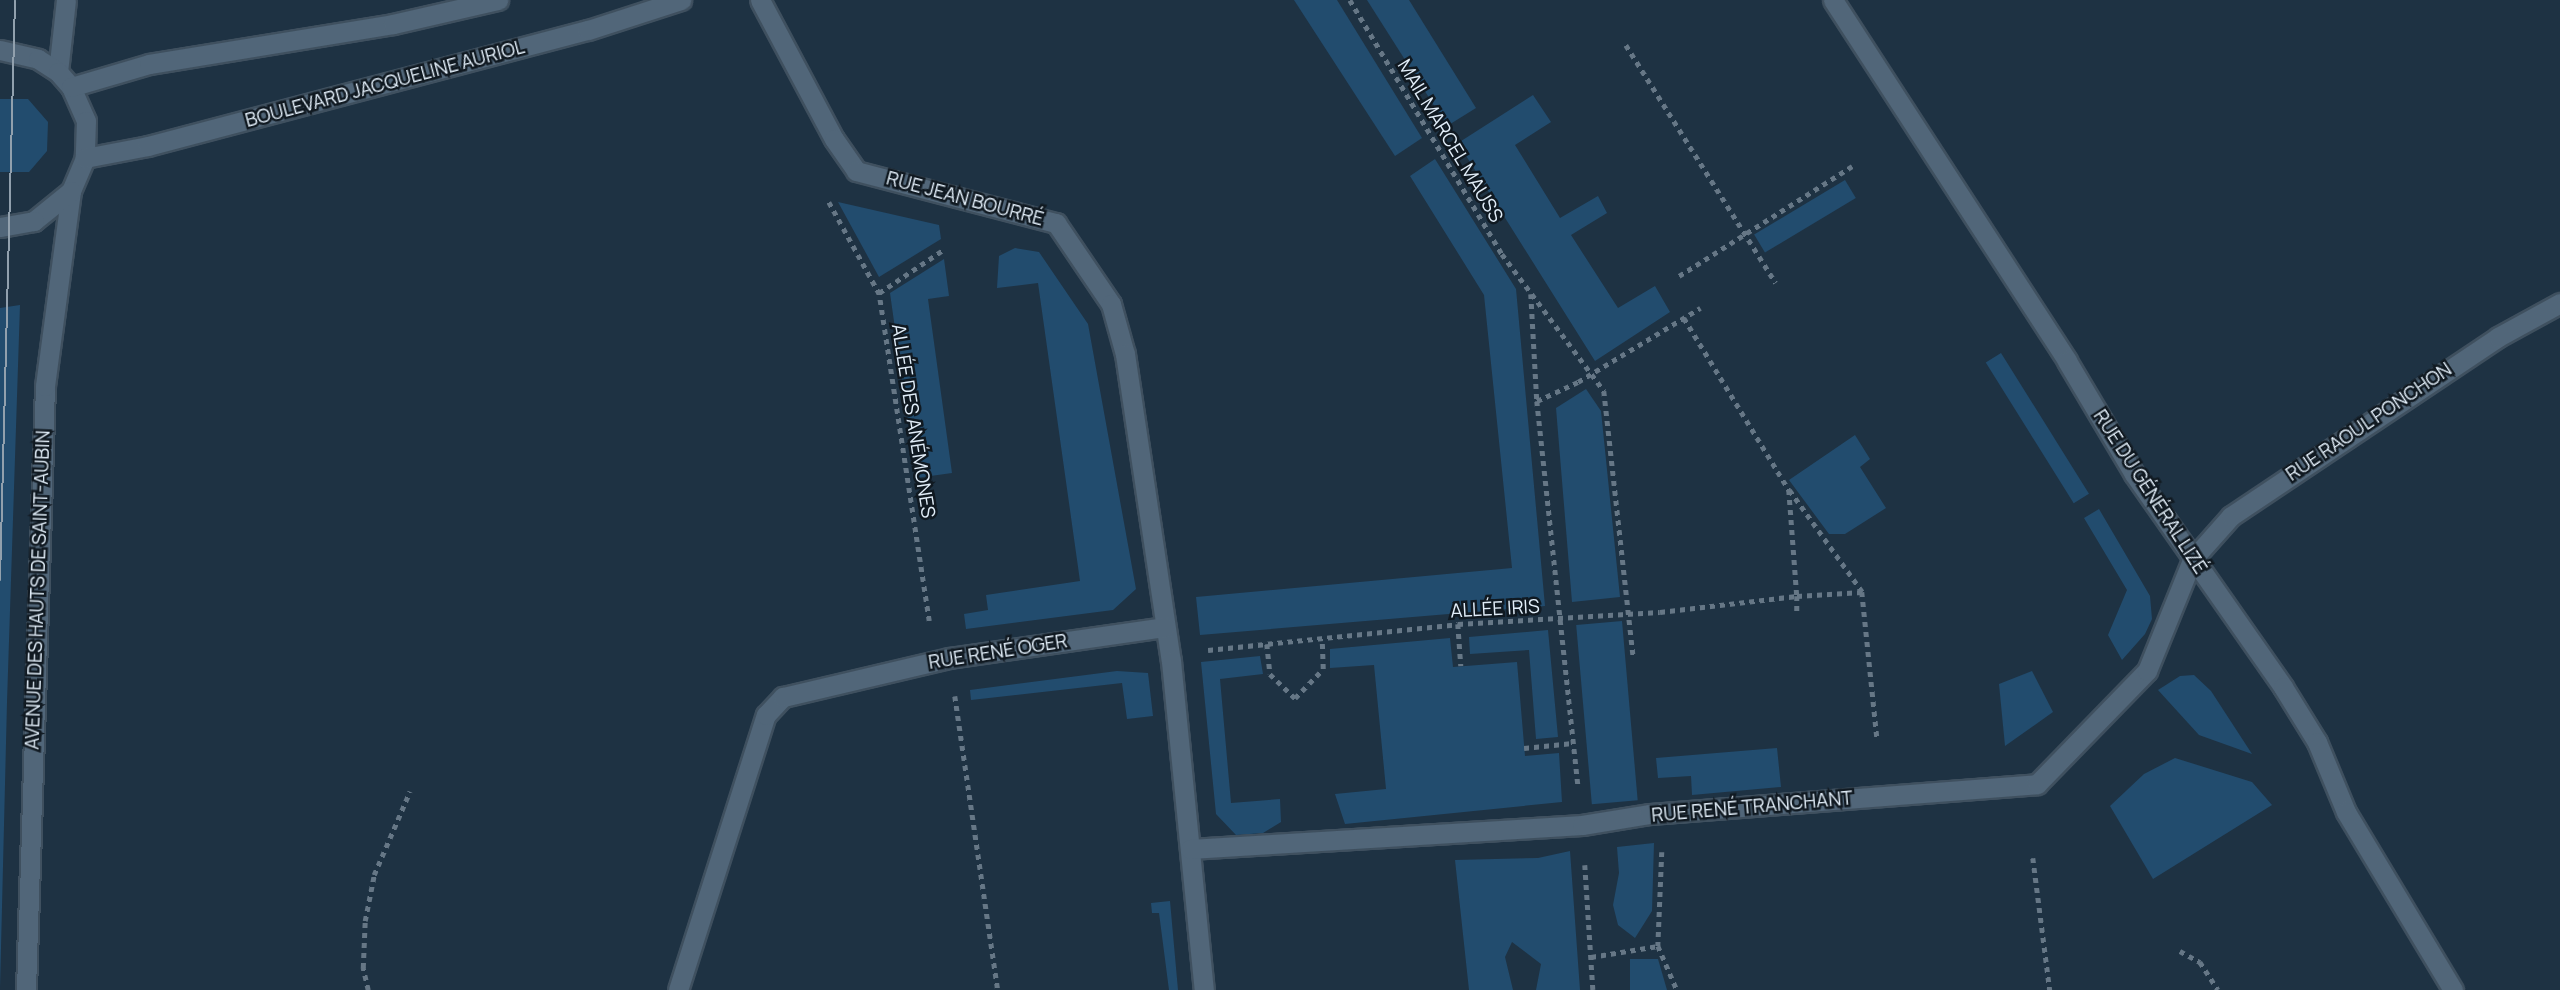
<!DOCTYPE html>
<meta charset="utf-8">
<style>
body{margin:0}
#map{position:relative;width:2560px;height:990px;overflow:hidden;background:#1e3243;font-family:Manrope,sans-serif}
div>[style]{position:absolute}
.green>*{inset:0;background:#224c6e;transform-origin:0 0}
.path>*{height:4.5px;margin-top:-2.25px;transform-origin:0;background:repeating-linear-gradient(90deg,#667786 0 5px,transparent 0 10px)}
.roads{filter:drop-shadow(2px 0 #3f505f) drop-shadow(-2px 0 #3f505f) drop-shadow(0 2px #3f505f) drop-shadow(0 -2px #3f505f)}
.minor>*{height:19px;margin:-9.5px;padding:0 9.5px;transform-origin:9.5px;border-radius:9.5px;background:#516679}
.secondary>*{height:19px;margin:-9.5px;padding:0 9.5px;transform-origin:9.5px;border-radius:9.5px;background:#516679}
.tram>*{height:2px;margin:-1px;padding:0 1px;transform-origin:1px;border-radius:1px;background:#91a0ad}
span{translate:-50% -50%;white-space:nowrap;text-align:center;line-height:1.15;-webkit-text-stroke:5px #101921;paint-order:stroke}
.street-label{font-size:19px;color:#e2eef9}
</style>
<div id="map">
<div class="green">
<div style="clip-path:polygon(1294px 0,1337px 0,1422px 138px,1395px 156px)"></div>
<div style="clip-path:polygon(1367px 0,1409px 0,1476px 108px,1447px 126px)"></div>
<div style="clip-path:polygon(1533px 95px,1551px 122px,1515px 145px,1560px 218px,1598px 196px,1607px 213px,1571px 235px,1618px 308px,1655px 286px,1670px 312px,1595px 361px,1458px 143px)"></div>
<div style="clip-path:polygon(0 99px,28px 99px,48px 122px,47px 151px,29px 172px,0 172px)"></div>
<div style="clip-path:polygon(1435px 159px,1516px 289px,1545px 606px,1200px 635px,1196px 597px,1512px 568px,1484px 295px,1410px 176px)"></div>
<div style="left:1845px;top:180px;width:21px;height:106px;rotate:59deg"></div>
<div style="clip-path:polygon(838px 202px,939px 225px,941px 239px,879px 277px)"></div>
<div style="clip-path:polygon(1015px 248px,1039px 252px,1088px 324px,1136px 589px,1113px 610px,966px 629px,964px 614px,988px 610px,986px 595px,1080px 581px,1038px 283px,997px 288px,999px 256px)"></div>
<div style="clip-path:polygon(944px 259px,949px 296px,928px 299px,952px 473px,916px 478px,890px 293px)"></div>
<div style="clip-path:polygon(20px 305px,7px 702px,0 989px,0 308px)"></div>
<div style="left:2001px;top:353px;width:166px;height:18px;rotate:58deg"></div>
<div style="clip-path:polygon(1586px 389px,1601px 411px,1620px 597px,1572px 602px,1556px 408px)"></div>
<div style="clip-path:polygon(1855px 435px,1870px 459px,1860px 467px,1886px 508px,1845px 534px,1829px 534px,1789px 480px)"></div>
<div style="clip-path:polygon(2099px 509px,2150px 596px,2152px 619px,2145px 634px,2122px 660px,2108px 635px,2127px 590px,2084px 518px)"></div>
<div style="left:1622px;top:621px;width:180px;height:46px;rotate:85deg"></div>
<div style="clip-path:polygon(1548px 630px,1558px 737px,1536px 739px,1529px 650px,1470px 654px,1469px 637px)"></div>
<div style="clip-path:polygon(1450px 638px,1453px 667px,1517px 662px,1525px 756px,1559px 753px,1562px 802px,1345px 824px,1335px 794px,1386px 789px,1374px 665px,1330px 668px,1330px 649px)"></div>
<div style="clip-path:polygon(1260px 656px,1263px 674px,1220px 679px,1231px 803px,1280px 799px,1281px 822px,1263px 833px,1236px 835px,1216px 814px,1201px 662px)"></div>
<div style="clip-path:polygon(1117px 671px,1148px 673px,1153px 716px,1127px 719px,1122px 683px,971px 700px,970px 690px)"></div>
<div style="clip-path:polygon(2032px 671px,2053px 712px,2005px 746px,1999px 684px)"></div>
<div style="clip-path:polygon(2194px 675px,2211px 691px,2252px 754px,2199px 735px,2158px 690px,2180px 676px)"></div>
<div style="clip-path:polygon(1777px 748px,1781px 787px,1692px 795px,1691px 776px,1658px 778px,1656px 758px)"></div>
<div style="clip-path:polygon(2175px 758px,2252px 782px,2272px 805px,2153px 879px,2110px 806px,2144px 774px)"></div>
<div style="clip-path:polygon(1654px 843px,1652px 911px,1635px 938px,1618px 925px,1613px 905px,1619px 873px,1617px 847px)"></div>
<div style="clip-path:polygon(1570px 851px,1580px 990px,1536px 990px,1541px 964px,1512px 942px,1505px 957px,1513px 990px,1469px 990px,1455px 860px,1538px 858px)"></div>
<div style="clip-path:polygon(1170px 901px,1178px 990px,1169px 990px,1159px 913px,1152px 913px,1151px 903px)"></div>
<div style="clip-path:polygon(1630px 959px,1658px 959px,1667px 990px,1630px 990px)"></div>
</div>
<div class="path">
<div style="left:1350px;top:0;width:296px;rotate:59.1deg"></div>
<div style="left:1502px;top:254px;width:171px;rotate:53.3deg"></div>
<div style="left:1604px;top:391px;width:266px;rotate:83.7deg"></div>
<div style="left:1626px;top:45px;width:281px;rotate:57.8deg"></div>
<div style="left:829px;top:202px;width:104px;rotate:61.2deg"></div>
<div style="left:1679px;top:276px;width:205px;rotate:-32.4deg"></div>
<div style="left:1531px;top:294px;width:107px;rotate:86.8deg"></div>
<div style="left:1537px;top:401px;width:388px;rotate:83.9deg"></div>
<div style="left:1684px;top:318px;width:202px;rotate:58.6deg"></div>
<div style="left:1537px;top:401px;width:45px;rotate:-24.9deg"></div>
<div style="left:1578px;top:382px;width:143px;rotate:-31.2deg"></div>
<div style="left:1862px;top:592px;width:146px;rotate:84.1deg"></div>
<div style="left:929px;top:621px;width:332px;rotate:-98.7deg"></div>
<div style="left:879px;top:293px;width:77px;rotate:-33.9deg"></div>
<div style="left:1458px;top:624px;width:42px;rotate:85.9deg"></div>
<div style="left:1267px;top:644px;width:30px;rotate:84deg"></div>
<div style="left:1270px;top:674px;width:35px;rotate:44deg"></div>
<div style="left:1295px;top:698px;width:40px;rotate:-46deg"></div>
<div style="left:1323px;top:669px;width:30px;rotate:-92deg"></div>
<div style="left:1208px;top:650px;width:251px;rotate:-5.9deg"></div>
<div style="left:1458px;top:624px;width:202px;rotate:-3.4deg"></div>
<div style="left:1660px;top:612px;width:138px;rotate:-6.7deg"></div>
<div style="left:1797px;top:596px;width:65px;rotate:-3.5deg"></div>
<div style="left:1862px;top:592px;width:125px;rotate:-125.6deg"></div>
<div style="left:1789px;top:490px;width:106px;rotate:85.7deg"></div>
<div style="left:1797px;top:596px;width:15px;rotate:90deg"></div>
<div style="left:955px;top:696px;width:297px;rotate:81.7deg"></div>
<div style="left:1524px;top:748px;width:49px;rotate:-5.8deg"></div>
<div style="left:1662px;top:852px;width:94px;rotate:92.4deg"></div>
<div style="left:1658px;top:946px;width:48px;rotate:66.6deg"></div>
<div style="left:2033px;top:858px;width:133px;rotate:82.7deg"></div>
<div style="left:1585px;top:865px;width:125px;rotate:86.3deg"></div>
<div style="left:2180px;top:951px;width:23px;rotate:29deg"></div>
<div style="left:2200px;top:962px;width:33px;rotate:57deg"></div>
<div style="left:1591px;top:957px;width:68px;rotate:-9.3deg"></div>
<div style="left:368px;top:990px;width:23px;rotate:-103deg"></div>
<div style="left:363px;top:968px;width:47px;rotate:-87.6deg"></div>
<div style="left:365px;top:921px;width:47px;rotate:-78.9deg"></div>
<div style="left:374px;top:875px;width:91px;rotate:-66.8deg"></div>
</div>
<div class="roads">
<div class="minor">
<div style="left:760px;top:0;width:157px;rotate:62deg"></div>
<div style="left:834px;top:139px;width:39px;rotate:55deg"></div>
<div style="left:856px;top:171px;width:207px;rotate:14.6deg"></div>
<div style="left:1056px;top:223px;width:98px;rotate:55.8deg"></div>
<div style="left:1111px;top:304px;width:52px;rotate:74.4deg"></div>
<div style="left:1125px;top:354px;width:310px;rotate:81.5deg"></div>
<div style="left:1171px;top:661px;width:331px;rotate:84.3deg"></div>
<div style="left:58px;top:72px;width:72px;rotate:-83.7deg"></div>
<div style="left:1190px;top:849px;width:393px;rotate:-3.5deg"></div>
<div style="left:1582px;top:825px;width:69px;rotate:-9.2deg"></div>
<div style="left:1650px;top:814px;width:388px;rotate:-4.4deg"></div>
<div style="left:2037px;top:784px;width:158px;rotate:-45.8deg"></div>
<div style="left:2147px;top:671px;width:120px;rotate:-67.9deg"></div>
<div style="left:2192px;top:560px;width:59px;rotate:-48.4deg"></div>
<div style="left:2231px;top:516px;width:321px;rotate:-33.8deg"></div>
<div style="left:2498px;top:337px;width:71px;rotate:-28.7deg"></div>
<div style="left:26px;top:990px;width:604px;rotate:-88.2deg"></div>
<div style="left:45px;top:386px;width:197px;rotate:-82.4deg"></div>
<div style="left:678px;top:990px;width:289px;rotate:-72.3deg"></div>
<div style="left:766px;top:715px;width:25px;rotate:-47deg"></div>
<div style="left:783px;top:697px;width:171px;rotate:-13.2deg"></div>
<div style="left:949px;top:658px;width:218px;rotate:-8.2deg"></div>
</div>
<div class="secondary">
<div style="left:1833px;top:0;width:430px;rotate:57deg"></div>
<div style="left:2067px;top:361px;width:131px;rotate:59.3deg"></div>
<div style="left:2134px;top:474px;width:260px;rotate:55deg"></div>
<div style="left:2283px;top:687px;width:65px;rotate:58.3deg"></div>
<div style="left:2317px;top:742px;width:76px;rotate:67.5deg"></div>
<div style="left:2346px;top:812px;width:208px;rotate:59deg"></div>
<div style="left:0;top:50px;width:39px;rotate:13deg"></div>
<div style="left:38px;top:59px;width:24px;rotate:33deg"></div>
<div style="left:58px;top:72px;width:20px;rotate:49deg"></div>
<div style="left:71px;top:87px;width:37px;rotate:66deg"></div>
<div style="left:86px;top:121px;width:37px;rotate:92deg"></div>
<div style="left:85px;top:158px;width:36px;rotate:113deg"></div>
<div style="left:71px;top:191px;width:48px;rotate:141deg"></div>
<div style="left:34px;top:221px;width:35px;rotate:170deg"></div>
<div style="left:71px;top:87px;width:81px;rotate:-16.4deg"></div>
<div style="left:149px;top:64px;width:247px;rotate:-9.3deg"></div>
<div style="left:393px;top:24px;width:108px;rotate:-12.9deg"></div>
<div style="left:85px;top:158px;width:64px;rotate:-10.8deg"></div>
<div style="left:148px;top:146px;width:455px;rotate:-14.8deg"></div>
<div style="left:588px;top:30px;width:98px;rotate:-17.9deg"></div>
</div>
</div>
<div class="tram">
<div style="left:0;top:580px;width:580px;rotate:-88.52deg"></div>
</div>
<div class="street-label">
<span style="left:385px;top:84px;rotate:-15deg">BOULEVARD JACQUELINE AURIOL</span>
<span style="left:1450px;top:141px;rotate:59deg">MAIL MARCEL MAUSS</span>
<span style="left:965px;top:199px;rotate:15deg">RUE JEAN BOURRÉ</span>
<span style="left:913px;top:421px;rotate:81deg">ALLÉE DES ANÉMONES</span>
<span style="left:2369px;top:422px;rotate:-34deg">RUE RAOUL PONCHON</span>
<span style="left:2150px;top:492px;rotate:57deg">RUE DU GÉNÉRAL LIZÉ</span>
<span style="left:38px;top:590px;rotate:-88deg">AVENUE DES HAUTS DE SAINT-AUBIN</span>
<span style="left:1495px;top:609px;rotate:-3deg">ALLÉE IRIS</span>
<span style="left:998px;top:652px;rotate:-9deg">RUE RENÉ OGER</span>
<span style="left:1752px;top:807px;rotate:-5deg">RUE RENÉ TRANCHANT</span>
</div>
</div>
